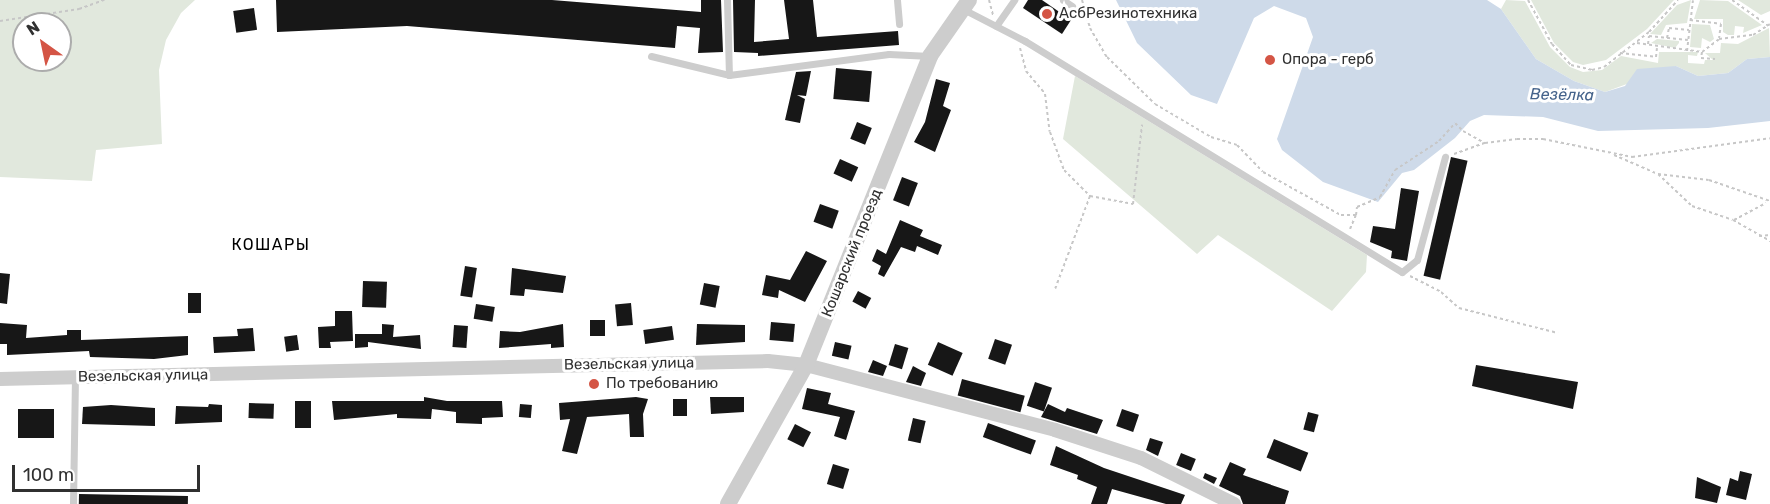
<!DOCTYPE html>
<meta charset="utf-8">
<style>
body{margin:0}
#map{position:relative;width:1770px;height:504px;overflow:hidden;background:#fff;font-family:Rubik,sans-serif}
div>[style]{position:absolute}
.green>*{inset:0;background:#e1e8dd}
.water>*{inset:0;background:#cedae9}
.building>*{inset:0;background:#171717;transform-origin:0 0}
.path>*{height:2px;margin-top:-1px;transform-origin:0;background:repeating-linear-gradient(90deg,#c7c7c7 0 3px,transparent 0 6px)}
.service>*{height:7px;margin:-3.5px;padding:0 3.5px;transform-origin:3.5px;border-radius:3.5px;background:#cdcdcd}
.minor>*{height:14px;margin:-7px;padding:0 7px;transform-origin:7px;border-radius:7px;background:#cdcdcd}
.tertiary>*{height:16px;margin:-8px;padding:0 8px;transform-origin:8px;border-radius:8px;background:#cdcdcd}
.dots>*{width:16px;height:16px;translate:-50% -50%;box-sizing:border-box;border:3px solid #fff;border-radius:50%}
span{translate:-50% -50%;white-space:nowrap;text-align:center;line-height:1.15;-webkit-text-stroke:6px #fff;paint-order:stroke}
.poi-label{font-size:15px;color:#303030}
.left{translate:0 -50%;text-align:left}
.street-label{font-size:15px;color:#303030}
.water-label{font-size:16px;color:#45638b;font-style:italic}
.neighbourhood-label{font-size:16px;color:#000;letter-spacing:1.5px}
.north{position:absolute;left:12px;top:12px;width:60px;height:60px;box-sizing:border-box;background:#fff;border:2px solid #acacac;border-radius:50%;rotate:327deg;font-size:16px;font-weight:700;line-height:24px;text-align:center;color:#303030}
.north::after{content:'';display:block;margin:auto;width:21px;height:27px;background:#d45545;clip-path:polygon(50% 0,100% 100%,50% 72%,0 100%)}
.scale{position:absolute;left:12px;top:465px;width:188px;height:27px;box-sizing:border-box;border:3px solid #303030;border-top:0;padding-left:8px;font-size:18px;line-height:21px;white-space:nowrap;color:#303030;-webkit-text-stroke:4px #fff;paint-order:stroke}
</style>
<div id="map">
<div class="green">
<div style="clip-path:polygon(evenodd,0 0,195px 0,181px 13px,166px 40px,159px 70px,162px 144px,96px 150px,92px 181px,0 177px,0 0,24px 24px,60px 24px,60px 60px,24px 60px,24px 24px)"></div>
<div style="clip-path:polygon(1506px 0,1525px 1px,1550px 47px,1570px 67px,1583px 72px,1602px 70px,1621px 56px,1658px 63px,1659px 52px,1698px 52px,1697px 56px,1688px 55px,1688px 63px,1704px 64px,1705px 60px,1713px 60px,1705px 53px,1720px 53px,1721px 43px,1738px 44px,1769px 28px,1770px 57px,1747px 59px,1728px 73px,1698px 76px,1676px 66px,1605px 92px,1574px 81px,1536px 59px,1501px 9px)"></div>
<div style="clip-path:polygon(1531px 0,1674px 0,1647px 29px,1606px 60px,1583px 65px,1573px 62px,1554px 43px)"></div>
<div style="clip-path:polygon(1691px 0,1687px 23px,1666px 25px,1661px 35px,1650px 34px,1677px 5px)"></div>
<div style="clip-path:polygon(1700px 0,1728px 1px,1762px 25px,1743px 33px,1744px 27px,1735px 26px,1734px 35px,1728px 35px,1723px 32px,1723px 19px,1694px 19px)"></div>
<div style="clip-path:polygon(1738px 0,1770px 0,1770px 11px,1761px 15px)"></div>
<div style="clip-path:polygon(1692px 24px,1710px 25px,1714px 39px,1710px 42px,1702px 38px,1701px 48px,1690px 47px)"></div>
<div style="clip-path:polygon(1657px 39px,1679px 41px,1679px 43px,1675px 48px,1651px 43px)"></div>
<div style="clip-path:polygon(1075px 76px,1367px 255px,1366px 272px,1332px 311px,1218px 235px,1197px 254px,1063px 139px)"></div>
</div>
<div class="water">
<div style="clip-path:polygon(1116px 0,1487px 0,1501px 9px,1536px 59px,1574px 81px,1605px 92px,1625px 86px,1637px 69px,1676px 66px,1698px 76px,1728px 73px,1747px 59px,1770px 57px,1770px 121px,1708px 128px,1598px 131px,1543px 117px,1484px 115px,1470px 121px,1455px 138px,1414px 170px,1402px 173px,1378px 202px,1323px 182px,1282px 150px,1277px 139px,1313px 37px,1306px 18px,1274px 6px,1254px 18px,1217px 104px,1191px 95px,1137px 43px)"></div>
</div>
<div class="building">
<div style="clip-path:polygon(276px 0,552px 0,701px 12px,701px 0,721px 0,723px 52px,698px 53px,700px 28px,677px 26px,675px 48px,407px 26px,277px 32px)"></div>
<div style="clip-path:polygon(733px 0,755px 0,754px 42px,789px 39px,784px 0,813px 0,817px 37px,898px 31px,899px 45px,758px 56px,758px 53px,734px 52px)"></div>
<div style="clip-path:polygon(1028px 0,1042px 0,1071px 20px,1062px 34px,1023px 8px)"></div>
<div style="left:254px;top:8px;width:22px;height:21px;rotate:82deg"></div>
<div style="left:836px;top:68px;width:36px;height:31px;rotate:5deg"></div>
<div style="clip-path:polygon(811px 71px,806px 96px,797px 95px,805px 99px,800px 123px,785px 120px,796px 72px)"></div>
<div style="clip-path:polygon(936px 79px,950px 83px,943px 106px,951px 110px,935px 152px,914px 142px,925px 122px)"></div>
<div style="left:857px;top:122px;width:16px;height:18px;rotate:22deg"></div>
<div style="left:1451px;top:157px;width:17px;height:122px;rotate:13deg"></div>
<div style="left:840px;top:159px;width:20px;height:16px;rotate:24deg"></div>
<div style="left:902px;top:177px;width:17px;height:25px;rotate:21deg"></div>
<div style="clip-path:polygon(1401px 188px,1419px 191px,1407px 261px,1391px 258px,1392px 251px,1370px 242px,1373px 226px,1395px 229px)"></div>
<div style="left:820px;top:204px;width:20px;height:19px;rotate:20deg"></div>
<div style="clip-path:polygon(900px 220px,923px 230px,920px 236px,942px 245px,938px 255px,917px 246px,915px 252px,901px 247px,884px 277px,878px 274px,881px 266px,872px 261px,877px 249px,886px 254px)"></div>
<div style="clip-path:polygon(806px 251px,827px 261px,805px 302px,779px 290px,778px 298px,762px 295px,766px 275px,790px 280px)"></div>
<div style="left:465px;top:266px;width:12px;height:30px;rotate:9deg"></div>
<div style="clip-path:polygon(512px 268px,566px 276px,563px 293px,525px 289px,524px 296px,510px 295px)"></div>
<div style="clip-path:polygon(0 273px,10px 274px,7px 304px,0 303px)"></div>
<div style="left:363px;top:281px;width:24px;height:26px;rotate:2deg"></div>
<div style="left:704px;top:283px;width:16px;height:22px;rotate:11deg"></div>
<div style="left:858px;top:291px;width:15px;height:12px;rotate:28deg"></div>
<div style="left:188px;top:293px;width:13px;height:20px"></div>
<div style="left:631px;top:303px;width:22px;height:16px;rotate:85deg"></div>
<div style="left:476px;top:304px;width:19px;height:15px;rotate:9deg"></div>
<div style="clip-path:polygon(335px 311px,352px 311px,353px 341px,330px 342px,331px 348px,319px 348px,318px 327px,335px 326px)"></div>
<div style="left:590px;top:320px;width:15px;height:16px"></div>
<div style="left:771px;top:322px;width:24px;height:18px;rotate:5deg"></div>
<div style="clip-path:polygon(0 323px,27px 325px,26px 338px,67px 335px,67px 330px,81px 330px,81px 340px,188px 336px,188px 355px,154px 359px,90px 357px,89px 351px,7px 355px,7px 344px,0 344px)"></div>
<div style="clip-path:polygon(382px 324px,394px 325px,393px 337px,420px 335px,421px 349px,368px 342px,368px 347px,355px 348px,355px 334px,382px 334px)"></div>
<div style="clip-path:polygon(563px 324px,564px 347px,551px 348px,551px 344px,499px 348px,500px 331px,520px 332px)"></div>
<div style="clip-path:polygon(697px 324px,745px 325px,745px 342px,696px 345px)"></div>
<div style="left:454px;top:325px;width:14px;height:22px;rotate:4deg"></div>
<div style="left:672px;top:326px;width:14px;height:29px;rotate:82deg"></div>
<div style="clip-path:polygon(253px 328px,255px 351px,214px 353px,213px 337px,238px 336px,237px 329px)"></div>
<div style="left:297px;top:335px;width:15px;height:13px;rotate:82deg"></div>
<div style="left:995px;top:339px;width:18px;height:21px;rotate:19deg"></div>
<div style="left:835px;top:342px;width:17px;height:14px;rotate:13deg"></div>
<div style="left:938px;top:342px;width:27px;height:25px;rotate:24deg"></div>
<div style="left:895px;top:344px;width:14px;height:22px;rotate:17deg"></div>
<div style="clip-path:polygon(873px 360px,887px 366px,883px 376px,868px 372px)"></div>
<div style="clip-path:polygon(1476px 365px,1578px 382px,1573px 409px,1472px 386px)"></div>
<div style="clip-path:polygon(913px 366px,926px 373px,921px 386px,906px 382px)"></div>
<div style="left:962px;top:379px;width:65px;height:17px;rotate:15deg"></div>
<div style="left:1035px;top:382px;width:18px;height:25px;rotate:19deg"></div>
<div style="clip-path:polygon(807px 388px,831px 393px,828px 404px,855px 411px,846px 440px,834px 436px,840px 417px,802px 409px)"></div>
<div style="clip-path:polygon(424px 397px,447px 401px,502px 401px,503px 417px,482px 418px,482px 424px,456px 423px,456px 412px,432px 409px,431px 419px,397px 418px,397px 414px,334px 420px,332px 401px,424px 401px)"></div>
<div style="clip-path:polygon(636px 397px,648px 399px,643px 414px,644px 437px,630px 437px,629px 414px,587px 417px,577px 454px,562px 451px,570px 419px,560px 420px,559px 403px)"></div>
<div style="clip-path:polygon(710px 397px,744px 397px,744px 412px,711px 414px)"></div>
<div style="left:673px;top:399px;width:14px;height:17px"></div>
<div style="left:295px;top:401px;width:16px;height:27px"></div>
<div style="left:249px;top:403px;width:25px;height:15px;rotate:2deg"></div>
<div style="clip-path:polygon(209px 404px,222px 405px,222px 422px,175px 424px,176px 406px,208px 407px)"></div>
<div style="left:520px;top:404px;width:12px;height:13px;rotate:5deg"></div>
<div style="clip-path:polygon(1048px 404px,1065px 412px,1067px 408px,1103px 420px,1097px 434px,1041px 417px)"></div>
<div style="clip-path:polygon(111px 405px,155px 408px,155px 426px,82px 424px,83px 407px)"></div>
<div style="left:18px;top:409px;width:36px;height:29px"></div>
<div style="left:1122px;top:409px;width:18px;height:18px;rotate:19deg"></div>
<div style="left:1308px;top:412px;width:11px;height:18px;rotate:15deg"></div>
<div style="left:913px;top:418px;width:13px;height:23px;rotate:13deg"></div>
<div style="left:988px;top:423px;width:51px;height:15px;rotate:20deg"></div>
<div style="left:795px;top:424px;width:18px;height:17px;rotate:27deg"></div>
<div style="clip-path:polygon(1150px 438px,1163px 442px,1158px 456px,1146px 450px)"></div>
<div style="left:1274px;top:439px;width:37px;height:20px;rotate:22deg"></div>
<div style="clip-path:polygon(1056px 446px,1104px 468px,1185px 495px,1181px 504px,1166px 504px,1112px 489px,1107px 504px,1091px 504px,1097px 487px,1077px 479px,1078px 475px,1050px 465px)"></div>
<div style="left:1181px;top:453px;width:16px;height:13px;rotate:22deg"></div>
<div style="clip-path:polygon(1230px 462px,1246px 469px,1243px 475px,1289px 491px,1285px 504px,1243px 504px,1240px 496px,1219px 486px)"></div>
<div style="left:833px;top:464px;width:17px;height:21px;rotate:17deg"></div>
<div style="clip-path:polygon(1740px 471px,1752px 474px,1746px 500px,1726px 495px,1730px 478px,1738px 481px)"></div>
<div style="clip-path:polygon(1205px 473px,1217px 478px,1214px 484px,1203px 478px)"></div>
<div style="clip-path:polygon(1697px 477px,1721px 487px,1717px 503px,1695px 498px)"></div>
<div style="left:79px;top:494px;width:109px;height:10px;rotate:1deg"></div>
</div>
<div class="path">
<div style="left:989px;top:0;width:16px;rotate:75deg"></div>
<div style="left:1082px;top:0;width:29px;rotate:74deg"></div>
<div style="left:1090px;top:28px;width:34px;rotate:60deg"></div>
<div style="left:1107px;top:57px;width:67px;rotate:44.4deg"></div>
<div style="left:1155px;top:104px;width:65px;rotate:30.5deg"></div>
<div style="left:1211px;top:137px;width:27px;rotate:17deg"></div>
<div style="left:1237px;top:145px;width:37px;rotate:46deg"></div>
<div style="left:1263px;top:172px;width:89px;rotate:28.9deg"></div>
<div style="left:1341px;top:215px;width:15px"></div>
<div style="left:1356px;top:215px;width:8px;rotate:-83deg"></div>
<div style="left:1357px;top:207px;width:25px;rotate:-23deg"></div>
<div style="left:1380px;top:197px;width:31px;rotate:-61deg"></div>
<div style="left:1395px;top:170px;width:53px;rotate:-33.4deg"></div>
<div style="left:1439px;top:141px;width:24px;rotate:-48deg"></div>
<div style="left:1455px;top:123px;width:11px;rotate:45deg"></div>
<div style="left:1463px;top:131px;width:25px;rotate:29deg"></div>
<div style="left:1528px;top:0;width:50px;rotate:61.4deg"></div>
<div style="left:1552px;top:44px;width:28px;rotate:48deg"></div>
<div style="left:1571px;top:65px;width:22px;rotate:13deg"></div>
<div style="left:1592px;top:70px;width:12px;rotate:-14deg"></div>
<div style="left:1604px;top:67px;width:57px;rotate:-37.9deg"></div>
<div style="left:1649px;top:32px;width:43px;rotate:-47.8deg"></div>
<div style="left:1732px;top:0;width:47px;rotate:35.4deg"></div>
<div style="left:1690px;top:20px;width:31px;rotate:7deg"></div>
<div style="left:1721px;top:24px;width:14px;rotate:98deg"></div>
<div style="left:0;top:21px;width:80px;rotate:-8.6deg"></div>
<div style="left:79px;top:9px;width:27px;rotate:-20deg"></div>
<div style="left:1667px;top:38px;width:10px;rotate:-79deg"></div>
<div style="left:1669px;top:28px;width:20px;rotate:6deg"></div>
<div style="left:1637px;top:43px;width:66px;rotate:7.9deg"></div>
<div style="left:1702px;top:52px;width:21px;rotate:-37deg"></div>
<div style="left:1719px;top:39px;width:34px;rotate:-7deg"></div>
<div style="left:1753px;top:35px;width:20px;rotate:-33deg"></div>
<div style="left:1648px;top:44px;width:8px;rotate:-83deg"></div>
<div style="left:1649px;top:36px;width:39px;rotate:6deg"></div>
<div style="left:1020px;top:48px;width:24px;rotate:75deg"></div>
<div style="left:1026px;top:71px;width:30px;rotate:50deg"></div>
<div style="left:1045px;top:94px;width:38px;rotate:83deg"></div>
<div style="left:1050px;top:132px;width:40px;rotate:69.8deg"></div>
<div style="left:1064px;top:170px;width:37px;rotate:45deg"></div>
<div style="left:1090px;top:196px;width:99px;rotate:110.6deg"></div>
<div style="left:1687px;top:51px;width:51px;rotate:-83.3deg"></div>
<div style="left:1702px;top:52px;width:6px;rotate:99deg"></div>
<div style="left:1701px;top:58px;width:14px;rotate:4deg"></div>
<div style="left:1620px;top:53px;width:36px;rotate:6deg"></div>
<div style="left:1656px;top:57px;width:9px;rotate:-84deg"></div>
<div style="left:1454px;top:154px;width:33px;rotate:-20deg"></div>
<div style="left:1485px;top:143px;width:32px;rotate:-7deg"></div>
<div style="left:1517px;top:139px;width:26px"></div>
<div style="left:1543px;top:139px;width:91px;rotate:11.4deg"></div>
<div style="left:1632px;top:157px;width:139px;rotate:-7.8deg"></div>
<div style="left:1614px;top:155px;width:48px;rotate:23.4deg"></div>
<div style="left:1658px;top:174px;width:51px;rotate:6.7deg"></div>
<div style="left:1709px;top:180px;width:65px;rotate:19deg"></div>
<div style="left:1658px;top:174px;width:47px;rotate:43.3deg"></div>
<div style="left:1692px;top:206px;width:43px;rotate:18.9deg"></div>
<div style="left:1733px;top:220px;width:43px;rotate:29.6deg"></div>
<div style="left:1090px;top:196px;width:44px;rotate:10.5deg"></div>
<div style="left:1133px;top:204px;width:80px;rotate:-83.5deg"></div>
<div style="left:1734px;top:220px;width:36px;rotate:-28deg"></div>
<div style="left:1350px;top:229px;width:15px;rotate:-67deg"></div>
<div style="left:1759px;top:236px;width:11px;rotate:-5deg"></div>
<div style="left:1410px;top:276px;width:35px;rotate:27deg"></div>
<div style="left:1441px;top:292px;width:24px;rotate:42deg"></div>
<div style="left:1459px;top:308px;width:102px;rotate:14.2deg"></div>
</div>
<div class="service">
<div style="left:727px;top:0;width:75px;rotate:88.5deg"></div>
<div style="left:897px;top:0;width:24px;rotate:85deg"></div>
<div style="left:1063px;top:0;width:11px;rotate:34deg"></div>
<div style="left:963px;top:9px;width:70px;rotate:27.3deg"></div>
<div style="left:1025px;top:41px;width:442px;rotate:31.5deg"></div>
<div style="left:1402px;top:272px;width:19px;rotate:-39deg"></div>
<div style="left:1417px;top:260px;width:107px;rotate:-74.8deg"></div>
<div style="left:996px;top:26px;width:32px;rotate:-55deg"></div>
<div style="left:651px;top:56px;width:80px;rotate:13.7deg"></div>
<div style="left:729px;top:75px;width:161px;rotate:-7.5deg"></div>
<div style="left:889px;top:54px;width:41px;rotate:2.8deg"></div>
<div style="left:73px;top:504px;width:127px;rotate:-89.1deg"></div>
</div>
<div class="minor">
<div style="left:0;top:379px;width:768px;rotate:-1.34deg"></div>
<div style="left:768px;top:361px;width:38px;rotate:6deg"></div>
<div style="left:806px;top:365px;width:257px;rotate:14.6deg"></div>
<div style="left:1055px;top:430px;width:90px;rotate:18deg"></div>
<div style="left:1141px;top:458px;width:104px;rotate:26.3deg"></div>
</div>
<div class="tertiary">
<div style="left:728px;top:504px;width:159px;rotate:-60.7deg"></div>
<div style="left:806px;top:365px;width:333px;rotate:-68.1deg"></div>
<div style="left:930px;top:56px;width:68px;rotate:-55.1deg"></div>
</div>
<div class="dots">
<div style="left:1047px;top:14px;background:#d45545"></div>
<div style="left:1270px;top:60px;background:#d45545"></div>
<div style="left:594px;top:384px;background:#d45545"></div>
</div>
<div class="poi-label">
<span class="left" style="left:1059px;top:14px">АсбРезинотехника</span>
<span class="left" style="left:1282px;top:60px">Опора - герб</span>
<span class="left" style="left:606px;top:384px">По требованию</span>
</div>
<div class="street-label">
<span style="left:852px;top:253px;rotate:-68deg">Кошарский проезд</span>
<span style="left:629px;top:364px;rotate:-1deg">Везельская улица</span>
<span style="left:143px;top:376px;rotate:-1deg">Везельская улица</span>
</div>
<div class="water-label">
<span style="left:1562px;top:95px;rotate:1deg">Везёлка</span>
</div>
<div class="neighbourhood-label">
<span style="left:271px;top:245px">КОШАРЫ</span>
</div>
<div class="north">N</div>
<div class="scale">100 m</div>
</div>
